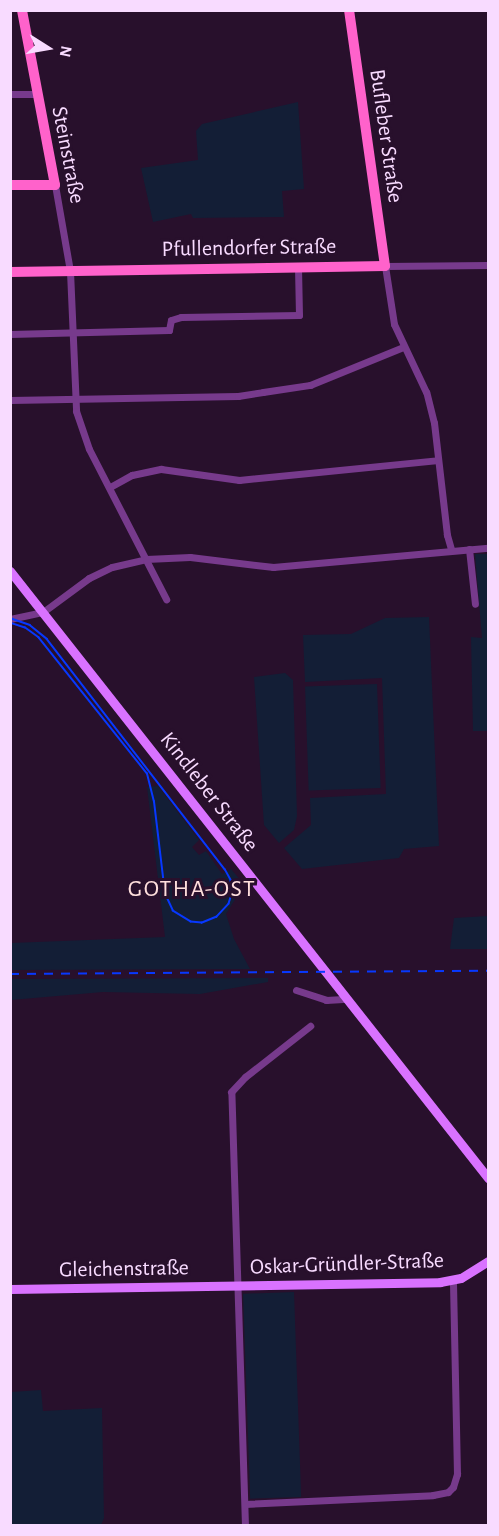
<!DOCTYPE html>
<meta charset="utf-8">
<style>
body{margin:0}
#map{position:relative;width:499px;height:1536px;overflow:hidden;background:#28102c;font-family:"Alegreya Sans",sans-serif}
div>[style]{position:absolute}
.green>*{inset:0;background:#131e36;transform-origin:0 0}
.street>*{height:7px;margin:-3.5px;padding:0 3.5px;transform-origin:3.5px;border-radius:3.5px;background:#773a8c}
.secondary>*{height:9px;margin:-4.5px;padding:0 4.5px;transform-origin:4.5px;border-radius:4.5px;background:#d972ff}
.primary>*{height:10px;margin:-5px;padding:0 5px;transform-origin:5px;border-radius:5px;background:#ff62cb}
.tram>*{height:1.5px;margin:-0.75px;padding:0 0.75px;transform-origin:0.75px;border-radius:0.75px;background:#0738ff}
.rail>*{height:2px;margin-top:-1px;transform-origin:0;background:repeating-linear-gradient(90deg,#0738ff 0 9px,transparent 0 17px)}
span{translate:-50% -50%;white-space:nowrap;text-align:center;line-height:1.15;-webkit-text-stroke:6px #28102c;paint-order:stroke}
.street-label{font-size:22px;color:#f8dbff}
.neighbourhood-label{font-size:24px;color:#ffdfdd;letter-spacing:1.5px}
.frame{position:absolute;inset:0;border:12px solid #f8dbff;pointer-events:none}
.north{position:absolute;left:18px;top:18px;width:60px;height:60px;-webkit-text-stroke:4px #28102c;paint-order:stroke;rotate:101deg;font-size:16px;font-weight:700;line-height:24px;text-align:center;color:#f8dbff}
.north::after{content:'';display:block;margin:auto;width:21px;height:27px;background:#f8dbff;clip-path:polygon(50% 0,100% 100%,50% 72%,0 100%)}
</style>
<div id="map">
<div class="green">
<div style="clip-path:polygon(298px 102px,304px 189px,282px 191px,284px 217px,193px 218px,191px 214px,153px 222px,141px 168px,198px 160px,196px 131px,202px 124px)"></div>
<div style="clip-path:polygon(475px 554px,488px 554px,488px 731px,473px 731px,471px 637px,482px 638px)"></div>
<div style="clip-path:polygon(429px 617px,439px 846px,404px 849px,399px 858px,302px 869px,284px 848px,311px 825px,310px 798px,386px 794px,382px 678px,305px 682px,303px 635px,351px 634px,385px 618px)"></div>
<div style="clip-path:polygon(285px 673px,293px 680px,297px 816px,294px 830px,279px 843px,264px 825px,254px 677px)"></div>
<div style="left:377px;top:684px;width:104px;height:72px;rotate:88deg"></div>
<div style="clip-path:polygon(158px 786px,199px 840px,192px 847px,199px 855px,206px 851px,222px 874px,231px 869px,242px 882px,236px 887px,236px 898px,226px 914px,234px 939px,250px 969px,11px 970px,11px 943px,165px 937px,147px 787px)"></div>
<div style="clip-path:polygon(488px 916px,488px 949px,450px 949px,454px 918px)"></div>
<div style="clip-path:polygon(268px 978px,268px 982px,200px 994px,103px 992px,11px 1000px,11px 979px)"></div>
<div style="left:294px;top:1292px;width:205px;height:51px;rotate:88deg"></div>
<div style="clip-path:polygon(41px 1390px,43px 1411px,102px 1408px,104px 1518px,101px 1525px,11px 1525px,11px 1392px)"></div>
</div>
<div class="street">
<div style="left:10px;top:94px;width:27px"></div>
<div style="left:55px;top:185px;width:87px;rotate:80.1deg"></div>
<div style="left:70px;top:271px;width:140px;rotate:87.5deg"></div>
<div style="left:76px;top:411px;width:40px;rotate:71.1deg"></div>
<div style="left:89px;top:449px;width:169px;rotate:62.8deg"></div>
<div style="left:10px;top:334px;width:159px;rotate:-1.4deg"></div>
<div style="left:169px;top:330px;width:10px;rotate:-79deg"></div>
<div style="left:171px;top:320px;width:10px;rotate:-17deg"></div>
<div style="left:181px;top:317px;width:118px;rotate:-1deg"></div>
<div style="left:299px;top:315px;width:49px;rotate:-91.2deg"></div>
<div style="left:10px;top:400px;width:228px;rotate:-1deg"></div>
<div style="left:238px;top:396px;width:25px;rotate:-9deg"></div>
<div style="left:263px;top:392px;width:48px;rotate:-8.5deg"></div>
<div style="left:310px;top:385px;width:100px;rotate:-22.2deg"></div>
<div style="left:110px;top:487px;width:25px;rotate:-29deg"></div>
<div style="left:132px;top:475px;width:30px;rotate:-12deg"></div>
<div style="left:161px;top:469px;width:79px;rotate:8deg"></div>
<div style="left:239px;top:480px;width:200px;rotate:-5.7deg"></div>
<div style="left:451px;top:549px;width:15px;rotate:-106deg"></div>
<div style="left:447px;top:535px;width:113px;rotate:-96.6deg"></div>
<div style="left:434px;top:423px;width:32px;rotate:-104deg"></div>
<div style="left:426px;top:392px;width:75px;rotate:-115.2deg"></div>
<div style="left:394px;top:324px;width:59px;rotate:-98.8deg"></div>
<div style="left:385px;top:266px;width:103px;rotate:-0.6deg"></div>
<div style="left:469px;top:549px;width:55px;rotate:83.8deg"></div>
<div style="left:10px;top:619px;width:34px;rotate:-12deg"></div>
<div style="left:43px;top:612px;width:57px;rotate:-36.5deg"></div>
<div style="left:89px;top:578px;width:25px;rotate:-26deg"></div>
<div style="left:112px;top:567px;width:35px;rotate:-13deg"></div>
<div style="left:146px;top:559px;width:44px;rotate:-2.6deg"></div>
<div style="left:190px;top:557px;width:84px;rotate:6.9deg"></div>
<div style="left:273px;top:567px;width:216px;rotate:-5.1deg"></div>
<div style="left:296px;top:990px;width:32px;rotate:18deg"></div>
<div style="left:326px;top:1000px;width:17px;rotate:-3deg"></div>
<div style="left:245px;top:1504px;width:188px;rotate:-2.7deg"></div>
<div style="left:433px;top:1495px;width:15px;rotate:-11deg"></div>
<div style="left:448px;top:1492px;width:7px;rotate:-45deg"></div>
<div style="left:453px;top:1487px;width:14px;rotate:-73deg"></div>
<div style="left:457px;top:1474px;width:193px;rotate:-91.2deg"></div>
<div style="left:245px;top:1526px;width:434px;rotate:-91.8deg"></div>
<div style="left:231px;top:1092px;width:21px;rotate:-47deg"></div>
<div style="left:245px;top:1077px;width:83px;rotate:-38.1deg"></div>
</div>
<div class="secondary">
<div style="left:10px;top:571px;width:773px;rotate:51.78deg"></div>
<div style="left:10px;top:1289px;width:430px;rotate:-0.9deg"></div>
<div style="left:440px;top:1282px;width:21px;rotate:-11deg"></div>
<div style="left:461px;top:1278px;width:32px;rotate:-32deg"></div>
</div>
<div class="primary">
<div style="left:10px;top:185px;width:45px"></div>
<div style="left:55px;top:185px;width:178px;rotate:-100.7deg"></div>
<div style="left:10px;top:272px;width:375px;rotate:-0.9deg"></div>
<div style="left:385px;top:266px;width:259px;rotate:-98deg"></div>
</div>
<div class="tram">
<div style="left:10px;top:618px;width:21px;rotate:19deg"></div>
<div style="left:30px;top:625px;width:22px;rotate:39deg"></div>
<div style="left:47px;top:639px;width:291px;rotate:52.3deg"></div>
<div style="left:225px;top:869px;width:13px;rotate:61deg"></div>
<div style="left:231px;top:880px;width:14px;rotate:86deg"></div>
<div style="left:232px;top:894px;width:10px;rotate:107deg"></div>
<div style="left:229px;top:904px;width:18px;rotate:133deg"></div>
<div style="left:217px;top:917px;width:16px;rotate:158deg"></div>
<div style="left:202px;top:923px;width:11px;rotate:-175deg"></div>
<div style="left:191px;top:922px;width:21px;rotate:-149deg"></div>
<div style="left:173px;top:911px;width:19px;rotate:-115deg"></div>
<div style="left:165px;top:894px;width:93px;rotate:-96.8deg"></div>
<div style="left:154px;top:802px;width:29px;rotate:-104deg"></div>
<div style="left:147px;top:774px;width:174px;rotate:-128.5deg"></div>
<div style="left:39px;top:638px;width:17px;rotate:-144deg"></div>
<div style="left:25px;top:628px;width:16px;rotate:-162deg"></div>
</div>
<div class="rail">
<div style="left:10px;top:974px;width:478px;rotate:-0.4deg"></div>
</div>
<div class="street-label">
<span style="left:386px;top:136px;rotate:82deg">Bufleber Straße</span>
<span style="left:68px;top:155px;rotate:79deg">Steinstraße</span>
<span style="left:249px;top:248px;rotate:-1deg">Pfullendorfer Straße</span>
<span style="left:209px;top:792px;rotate:52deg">Kindleber Straße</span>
<span style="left:347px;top:1264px;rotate:-2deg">Oskar-Gründler-Straße</span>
<span style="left:124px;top:1269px;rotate:-1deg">Gleichenstraße</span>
</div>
<div class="neighbourhood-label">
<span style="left:192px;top:890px">GOTHA-OST</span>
</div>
<div class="frame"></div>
<div class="north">N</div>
</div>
